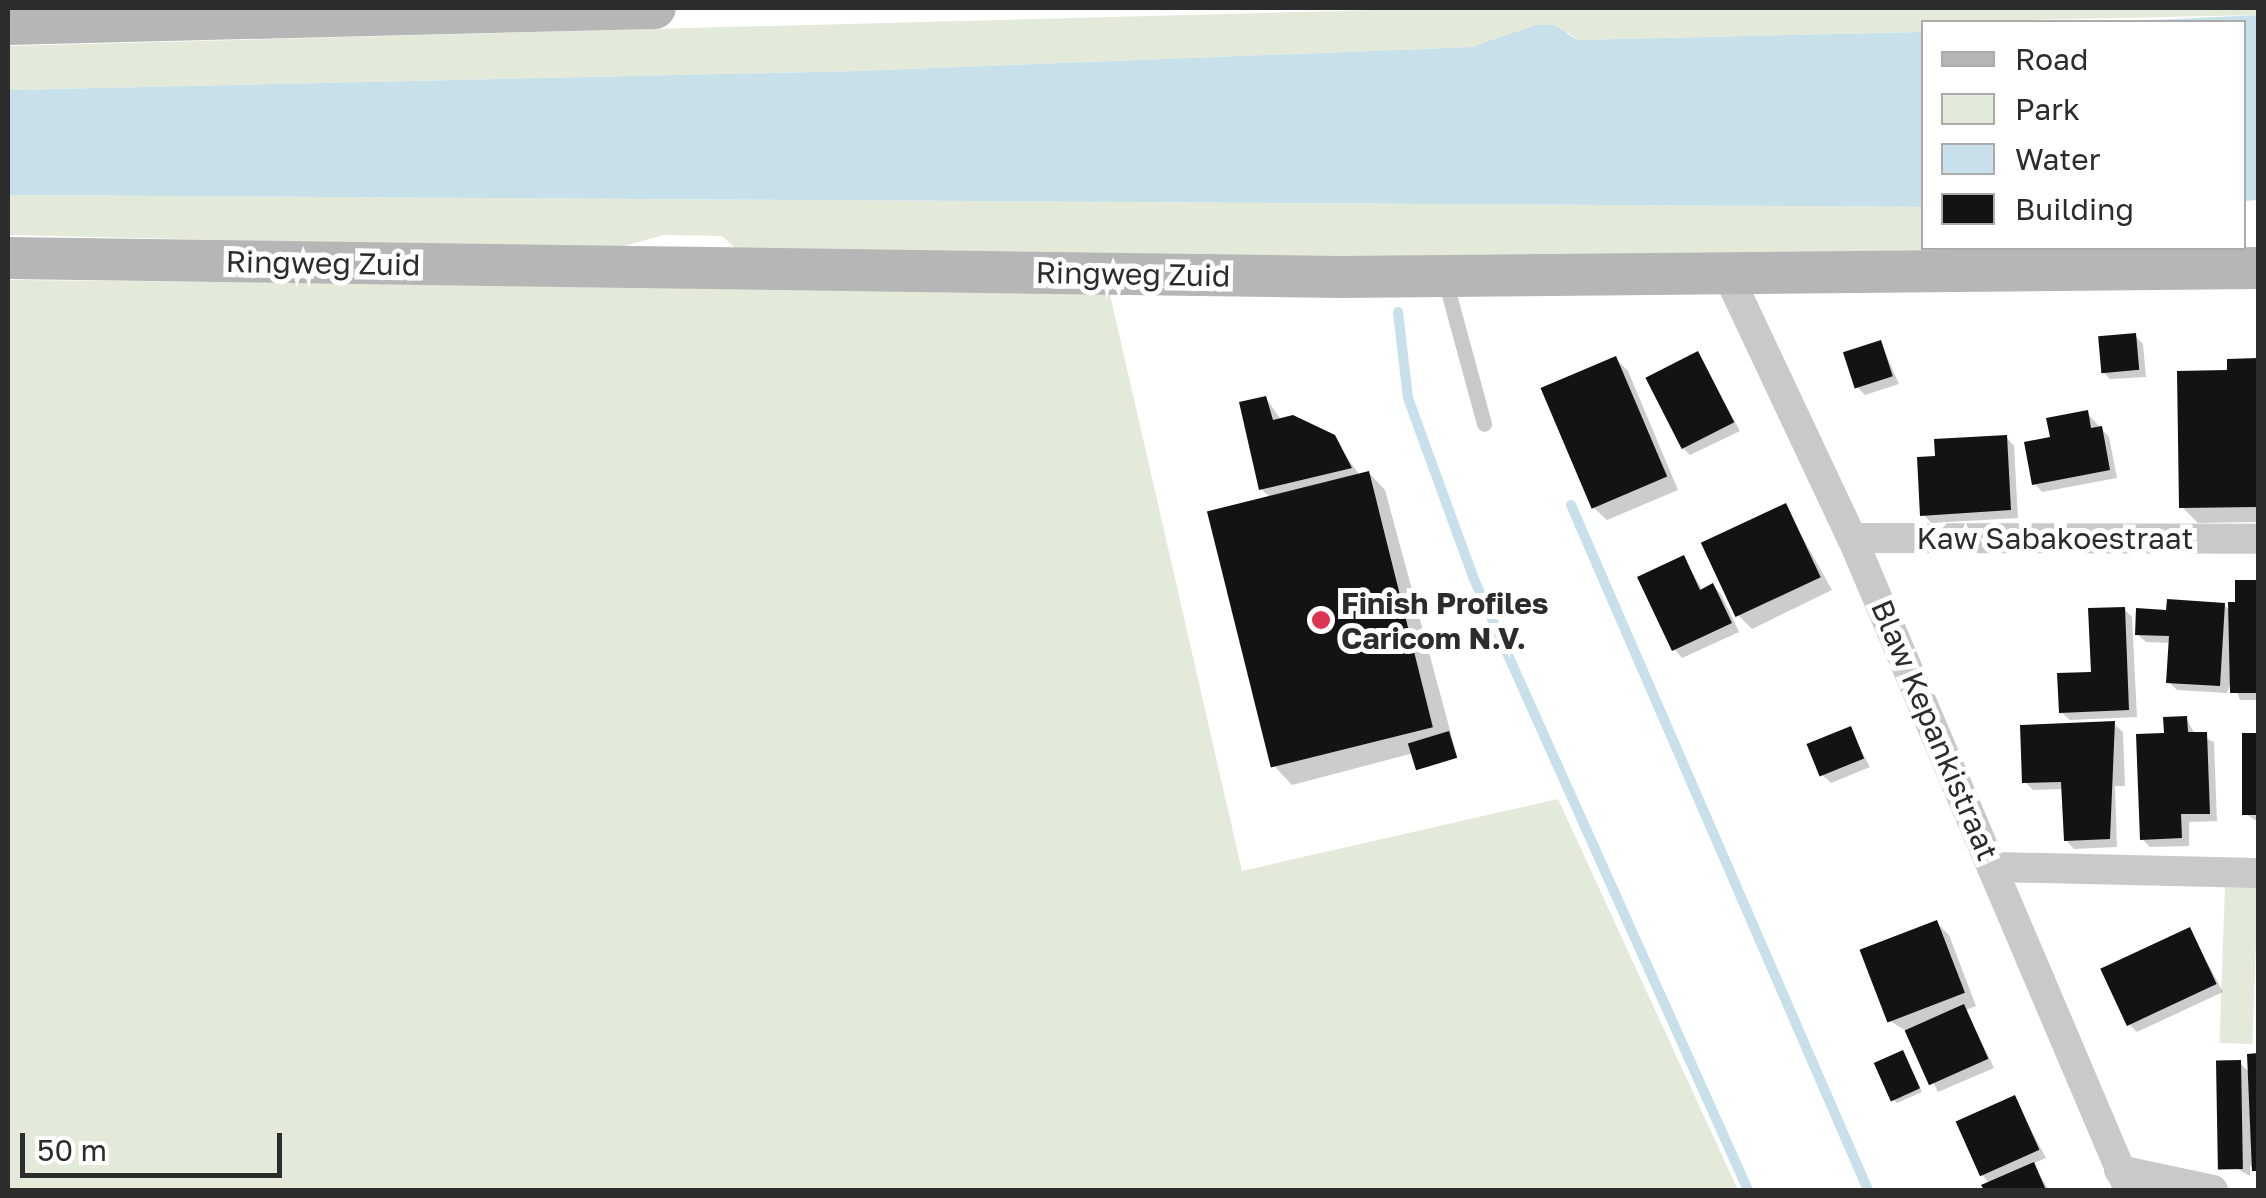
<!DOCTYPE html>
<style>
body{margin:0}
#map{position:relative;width:2266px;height:1198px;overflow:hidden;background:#fff;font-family:"Golos Text",sans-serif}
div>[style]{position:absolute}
.green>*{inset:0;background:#e4eada;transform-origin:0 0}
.water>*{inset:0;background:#c7e0e9}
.shadow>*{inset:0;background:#0003}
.stream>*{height:10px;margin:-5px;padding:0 5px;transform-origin:5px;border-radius:5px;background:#c7e0e9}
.building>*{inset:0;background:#131313;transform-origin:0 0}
.lane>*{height:15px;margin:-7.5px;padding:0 7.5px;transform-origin:7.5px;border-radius:7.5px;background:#c9c9c9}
.street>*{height:30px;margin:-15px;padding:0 15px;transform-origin:15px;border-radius:15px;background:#c9c9c9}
.secondary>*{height:42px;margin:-21px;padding:0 21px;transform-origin:21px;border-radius:21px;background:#b6b6b6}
.dots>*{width:28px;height:28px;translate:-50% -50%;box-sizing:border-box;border:5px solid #fff;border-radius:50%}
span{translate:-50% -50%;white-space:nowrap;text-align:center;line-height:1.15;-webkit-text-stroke:10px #fff;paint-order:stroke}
.street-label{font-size:30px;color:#2c2c2c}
.poi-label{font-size:30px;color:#2c2c2c;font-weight:700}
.left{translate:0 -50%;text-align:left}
.frame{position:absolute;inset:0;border:10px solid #2c2c2c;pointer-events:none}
.legend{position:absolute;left:1921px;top:20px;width:325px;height:230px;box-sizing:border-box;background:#fff;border:2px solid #ababab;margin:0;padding:12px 18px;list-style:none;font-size:30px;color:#2c2c2c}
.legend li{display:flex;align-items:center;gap:20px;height:50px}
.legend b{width:50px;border:2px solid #ababab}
.scale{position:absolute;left:20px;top:1133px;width:262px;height:45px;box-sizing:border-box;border:5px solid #2c2c2c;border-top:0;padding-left:12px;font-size:30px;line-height:35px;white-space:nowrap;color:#2c2c2c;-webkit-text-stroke:8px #fff;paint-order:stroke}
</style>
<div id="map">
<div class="green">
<div style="clip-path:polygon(1451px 8px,2258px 8px,2258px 15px,1924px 22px,1923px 32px,1577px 40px,1569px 33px,1513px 36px,1472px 47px,857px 71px,8px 90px,8px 46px)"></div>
<div style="clip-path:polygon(8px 195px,1923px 207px,1924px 248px,2170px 251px,1496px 260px,736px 249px,722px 236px,664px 235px,613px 249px,8px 235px)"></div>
<div style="clip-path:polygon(8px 280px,1109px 290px,1242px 871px,1558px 799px,1738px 1190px,8px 1190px)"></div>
<div style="left:2225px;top:885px;width:33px;height:158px;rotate:2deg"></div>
</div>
<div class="water">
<div style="clip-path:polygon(2258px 15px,2258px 200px,2244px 201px,2244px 22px,2113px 22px)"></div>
<div style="clip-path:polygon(1536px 25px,1554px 25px,1577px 40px,1923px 32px,1923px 207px,8px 195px,8px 90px,857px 71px,1472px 47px)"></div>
</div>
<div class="shadow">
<div style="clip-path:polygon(2135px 336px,2143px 344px,2146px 377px,2110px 379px,2102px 371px)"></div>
<div style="clip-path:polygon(1881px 343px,1899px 384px,1865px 395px,1857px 387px)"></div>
<div style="clip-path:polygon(1698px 354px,1740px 431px,1690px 455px,1682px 447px)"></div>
<div style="clip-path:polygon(1616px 359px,1628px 371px,1678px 490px,1607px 520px,1594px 508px)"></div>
<div style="clip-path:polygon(2229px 361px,2258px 361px,2258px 522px,2198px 523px,2182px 507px)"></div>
<div style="clip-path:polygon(1266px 398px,1281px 420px,1333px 437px,1360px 476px,1369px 473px,1385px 490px,1457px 756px,1418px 767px,1414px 753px,1292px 785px,1276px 768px,1271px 498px,1261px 489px)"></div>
<div style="clip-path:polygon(2087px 413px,2109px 437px,2117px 478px,2042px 492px,2034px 483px,2053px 439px)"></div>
<div style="clip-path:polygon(2006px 437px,2014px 446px,2018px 518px,1931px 523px,1923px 514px,1938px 458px)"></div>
<div style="clip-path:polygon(1785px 506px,1832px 590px,1752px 629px,1739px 616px)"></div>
<div style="clip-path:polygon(1684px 558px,1703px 591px,1713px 586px,1721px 594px,1739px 632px,1682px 658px,1674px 649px)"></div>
<div style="clip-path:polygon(2258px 582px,2258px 700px,2240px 700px,2232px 679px,2227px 693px,2177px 690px,2169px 682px,2171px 643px,2146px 642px,2137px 634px,2168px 612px,2224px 605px,2231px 612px,2238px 604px,2237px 583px)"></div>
<div style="clip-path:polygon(2124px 609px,2132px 617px,2137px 717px,2070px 720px,2061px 712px,2093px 675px)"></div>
<div style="clip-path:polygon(2186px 718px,2195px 734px,2214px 742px,2217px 821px,2189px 822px,2189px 846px,2150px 847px,2142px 839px)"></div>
<div style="clip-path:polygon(2114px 724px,2123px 732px,2125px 786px,2115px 786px,2117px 847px,2074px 849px,2066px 840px,2064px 789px,2033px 790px,2025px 782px)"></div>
<div style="clip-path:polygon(1850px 729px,1870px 767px,1831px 783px,1822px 775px)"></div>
<div style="clip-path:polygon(2244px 735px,2258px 735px,2258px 822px,2246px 814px)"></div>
<div style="clip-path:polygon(1937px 923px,1949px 935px,1976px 1006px,1966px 1010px,1994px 1068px,1938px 1092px,1908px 1032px,1890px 1021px)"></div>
<div style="clip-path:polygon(2190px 930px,2223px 992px,2137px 1032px,2129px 1024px)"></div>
<div style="clip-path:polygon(1905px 1056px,1922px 1092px,1897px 1103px,1894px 1100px)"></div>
<div style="clip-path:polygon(2249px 1056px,2258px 1056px,2258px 1174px,2250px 1165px,2250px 1176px,2221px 1160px,2240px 1063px,2250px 1073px)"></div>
<div style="clip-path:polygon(2014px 1098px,2046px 1158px,2032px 1164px,2049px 1190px,1985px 1186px,1991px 1184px,1981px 1174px)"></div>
</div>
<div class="stream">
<div style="left:1398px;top:312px;width:87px;rotate:83.4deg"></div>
<div style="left:1408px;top:398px;width:190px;rotate:70deg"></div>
<div style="left:1473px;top:577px;width:672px;rotate:65.84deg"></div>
<div style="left:1571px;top:505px;width:747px;rotate:66.56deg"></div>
</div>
<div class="building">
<div style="left:2136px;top:333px;width:37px;height:38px;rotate:85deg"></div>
<div style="left:1881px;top:340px;width:38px;height:40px;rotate:72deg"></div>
<div style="left:1698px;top:351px;width:80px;height:59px;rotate:63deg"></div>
<div style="left:1616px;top:356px;width:131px;height:82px;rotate:67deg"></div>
<div style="clip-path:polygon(2258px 358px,2258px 507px,2179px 508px,2177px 371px,2227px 370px,2227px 359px)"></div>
<div style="clip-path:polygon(1266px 396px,1273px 420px,1293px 415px,1335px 435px,1352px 468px,1259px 490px,1239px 402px)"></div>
<div style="clip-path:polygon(2088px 410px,2091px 428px,2102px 426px,2110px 470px,2032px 485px,2024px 442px,2050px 437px,2046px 418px)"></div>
<div style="clip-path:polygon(2007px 435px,2011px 510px,1920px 516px,1917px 457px,1935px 456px,1934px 439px)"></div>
<div style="left:1369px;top:471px;width:264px;height:167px;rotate:76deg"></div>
<div style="left:1786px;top:503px;width:82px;height:94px;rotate:65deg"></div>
<div style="clip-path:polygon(1684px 555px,1700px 590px,1713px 583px,1732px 623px,1672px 651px,1637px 577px)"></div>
<div style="clip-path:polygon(2235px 580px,2258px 580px,2258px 693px,2230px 693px,2228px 602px,2235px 602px)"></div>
<div style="clip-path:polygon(2167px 599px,2225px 603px,2220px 686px,2166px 683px,2169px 636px,2135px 635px,2136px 608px,2166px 610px)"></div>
<div style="clip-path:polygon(2125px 607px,2129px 710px,2059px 713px,2057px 673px,2091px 672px,2088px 608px)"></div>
<div style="clip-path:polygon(2187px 716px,2188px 732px,2207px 732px,2210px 814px,2181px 814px,2182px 838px,2140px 840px,2136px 734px,2164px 733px,2163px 717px)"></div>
<div style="clip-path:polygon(2115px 721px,2110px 839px,2064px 841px,2061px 782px,2022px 783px,2020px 725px)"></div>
<div style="left:1851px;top:726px;width:35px;height:48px;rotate:68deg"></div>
<div style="left:1449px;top:731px;width:28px;height:43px;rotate:73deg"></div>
<div style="left:2242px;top:733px;width:16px;height:82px"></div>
<div style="left:1937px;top:920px;width:78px;height:83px;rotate:69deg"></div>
<div style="left:2190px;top:927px;width:63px;height:99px;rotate:65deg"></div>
<div style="left:1964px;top:1004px;width:60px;height:65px;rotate:66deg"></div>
<div style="left:1903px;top:1050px;width:42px;height:32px;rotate:66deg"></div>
<div style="clip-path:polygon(2258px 1053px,2258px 1171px,2252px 1171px,2247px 1054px)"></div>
<div style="left:2241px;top:1060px;width:109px;height:25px;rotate:89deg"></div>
<div style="left:2015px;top:1095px;width:60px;height:65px;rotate:66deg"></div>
<div style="clip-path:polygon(2034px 1162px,2046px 1190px,1984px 1190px,1981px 1185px)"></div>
</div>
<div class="lane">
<div style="left:1445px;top:280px;width:149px;rotate:74.8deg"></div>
</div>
<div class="street">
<div style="left:1728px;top:275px;width:291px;rotate:64.8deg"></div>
<div style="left:1852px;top:538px;width:708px;rotate:66.98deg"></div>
<div style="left:1852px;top:538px;width:406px;rotate:0.1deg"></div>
<div style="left:1995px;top:867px;width:263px;rotate:1.3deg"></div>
<div style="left:2119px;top:1170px;width:96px;rotate:12deg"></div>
</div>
<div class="secondary">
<div style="left:8px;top:24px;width:647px;rotate:-1.42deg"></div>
<div style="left:8px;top:258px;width:1332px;rotate:0.82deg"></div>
<div style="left:1340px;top:277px;width:918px;rotate:-0.56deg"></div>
</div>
<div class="dots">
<div style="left:1321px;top:620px;background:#de3454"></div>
</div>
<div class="street-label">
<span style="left:323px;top:263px;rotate:1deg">Ringweg Zuid</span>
<span style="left:1133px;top:274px;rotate:1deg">Ringweg Zuid</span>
<span style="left:2055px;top:538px">Kaw Sabakoestraat</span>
<span style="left:1935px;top:730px;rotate:67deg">Blaw Kepankistraat</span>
</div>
<div class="poi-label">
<span class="left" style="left:1341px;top:620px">Finish Profiles<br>Caricom N.V.</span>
</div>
<div class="frame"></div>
<ul class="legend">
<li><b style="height:12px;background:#b6b6b6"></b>Road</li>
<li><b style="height:28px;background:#e4eada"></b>Park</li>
<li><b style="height:28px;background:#c7e0e9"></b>Water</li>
<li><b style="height:28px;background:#131313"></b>Building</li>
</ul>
<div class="scale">50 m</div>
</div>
